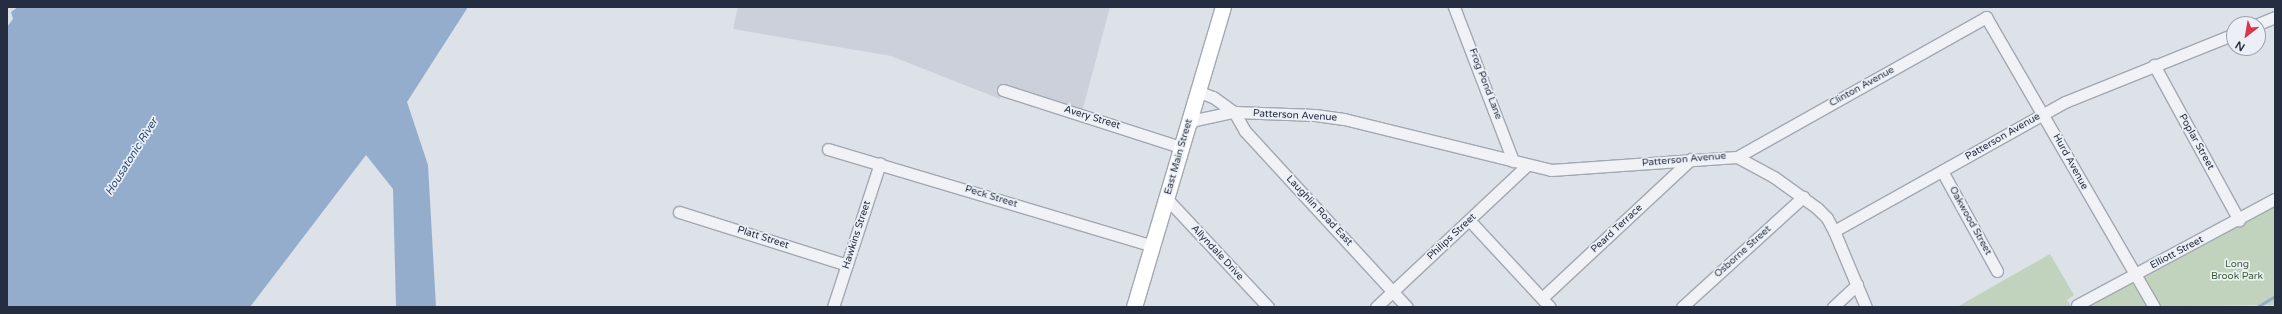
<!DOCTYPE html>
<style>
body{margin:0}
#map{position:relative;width:2282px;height:314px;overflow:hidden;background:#dde1e8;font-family:"Varela Round",sans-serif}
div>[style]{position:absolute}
.built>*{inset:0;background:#cbd0da}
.green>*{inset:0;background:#c2d3bd}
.water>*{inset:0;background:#94adcc}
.stream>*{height:2.5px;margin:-1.25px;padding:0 1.25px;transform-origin:1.25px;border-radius:1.25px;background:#94adcc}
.roads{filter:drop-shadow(1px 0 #a2a8b2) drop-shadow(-1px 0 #a2a8b2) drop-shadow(0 1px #a2a8b2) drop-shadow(0 -1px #a2a8b2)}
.street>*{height:11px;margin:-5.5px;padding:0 5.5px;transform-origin:5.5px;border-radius:5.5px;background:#f0f2f6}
.secondary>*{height:15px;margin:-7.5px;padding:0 7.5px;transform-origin:7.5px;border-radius:7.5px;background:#fff}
span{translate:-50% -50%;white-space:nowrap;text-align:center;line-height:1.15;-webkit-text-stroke:3.5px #ecf0f6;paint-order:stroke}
.street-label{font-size:10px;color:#252e40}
.park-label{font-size:10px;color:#385d31}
.water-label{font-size:11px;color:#2c4b77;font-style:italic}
.frame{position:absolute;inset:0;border:8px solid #252e40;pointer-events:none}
.north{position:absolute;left:2226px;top:16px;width:40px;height:40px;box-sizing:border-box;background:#ecf0f6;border:1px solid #9ca2ad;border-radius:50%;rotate:211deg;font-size:11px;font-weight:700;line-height:16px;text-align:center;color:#252e40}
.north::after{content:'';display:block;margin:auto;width:14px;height:18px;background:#d93649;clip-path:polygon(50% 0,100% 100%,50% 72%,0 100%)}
</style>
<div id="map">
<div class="built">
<div style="clip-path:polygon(738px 7px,1110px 7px,1082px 112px,1003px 87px,1000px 99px,891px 56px,733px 29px)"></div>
</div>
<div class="green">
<div style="clip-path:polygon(2275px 206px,2275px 305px,2087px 307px,2243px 224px)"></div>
<div style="clip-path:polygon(2050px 254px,2074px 295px,2067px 300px,2072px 307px,1957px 307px)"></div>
</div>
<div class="water">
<div style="clip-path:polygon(18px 7px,468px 7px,407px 102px,428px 165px,436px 307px,396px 307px,393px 189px,366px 155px,250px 307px,7px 307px,7px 27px,13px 19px,11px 12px)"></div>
</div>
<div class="stream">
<div style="left:2257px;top:307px;width:21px;rotate:-31deg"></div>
</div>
<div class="roads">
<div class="street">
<div style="left:1454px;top:7px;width:165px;rotate:69deg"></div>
<div style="left:2258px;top:24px;width:18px;rotate:-22deg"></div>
<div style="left:2154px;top:65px;width:177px;rotate:61.3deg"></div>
<div style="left:1003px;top:90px;width:187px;rotate:17.8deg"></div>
<div style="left:1197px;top:91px;width:17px;rotate:21deg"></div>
<div style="left:1213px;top:97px;width:26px;rotate:36deg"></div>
<div style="left:1234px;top:112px;width:81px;rotate:2.1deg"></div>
<div style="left:1315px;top:115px;width:29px;rotate:8deg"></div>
<div style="left:1344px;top:119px;width:213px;rotate:13.8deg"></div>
<div style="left:1551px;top:170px;width:186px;rotate:-4deg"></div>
<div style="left:1737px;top:157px;width:42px;rotate:28.4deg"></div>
<div style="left:1774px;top:177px;width:53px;rotate:35.8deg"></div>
<div style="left:1817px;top:208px;width:14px;rotate:45deg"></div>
<div style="left:1827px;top:218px;width:15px;rotate:62deg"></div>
<div style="left:1834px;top:231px;width:265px;rotate:-29.2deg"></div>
<div style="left:2065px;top:102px;width:182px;rotate:-21.9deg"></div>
<div style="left:1187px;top:126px;width:10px;rotate:-37deg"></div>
<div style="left:1195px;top:120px;width:40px;rotate:-12deg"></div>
<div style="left:1234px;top:112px;width:22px;rotate:60deg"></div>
<div style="left:1245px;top:131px;width:239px;rotate:47.4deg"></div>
<div style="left:828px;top:149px;width:339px;rotate:16.6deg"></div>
<div style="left:1737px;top:157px;width:286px;rotate:-29.3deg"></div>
<div style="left:1986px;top:17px;width:335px;rotate:59.9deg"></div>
<div style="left:1942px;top:171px;width:114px;rotate:61.2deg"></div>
<div style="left:1167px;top:199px;width:148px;rotate:46.9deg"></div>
<div style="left:679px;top:212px;width:176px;rotate:17.5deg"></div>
<div style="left:1470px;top:221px;width:117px;rotate:47.1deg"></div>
<div style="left:1834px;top:231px;width:82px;rotate:67.2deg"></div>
<div style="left:1542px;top:298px;width:204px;rotate:-43deg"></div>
<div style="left:2077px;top:305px;width:225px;rotate:-28.2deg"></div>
<div style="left:833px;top:307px;width:151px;rotate:-71.9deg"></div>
<div style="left:1376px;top:307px;width:206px;rotate:-43.2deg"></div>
<div style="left:1682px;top:307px;width:164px;rotate:-42.3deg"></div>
<div style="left:1833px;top:307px;width:33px;rotate:-43deg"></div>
</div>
<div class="secondary">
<div style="left:1134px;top:307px;width:313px;rotate:-73.5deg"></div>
</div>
</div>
<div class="street-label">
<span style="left:1485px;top:84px;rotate:69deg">Frog Pond Lane</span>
<span style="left:1862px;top:87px;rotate:-29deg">Clinton Avenue</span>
<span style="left:1295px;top:116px;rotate:3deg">Patterson Avenue</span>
<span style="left:1092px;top:118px;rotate:17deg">Avery Street</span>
<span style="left:2003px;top:137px;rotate:-30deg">Patterson Avenue</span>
<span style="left:2196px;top:142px;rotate:61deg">Poplar Street</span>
<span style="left:1179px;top:157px;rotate:-74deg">East Main Street</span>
<span style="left:1684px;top:160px;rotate:-5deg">Patterson Avenue</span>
<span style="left:2070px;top:162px;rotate:61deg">Hurd Avenue</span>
<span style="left:991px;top:197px;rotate:17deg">Peck Street</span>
<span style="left:1319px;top:211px;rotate:47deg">Laughlin Road East</span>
<span style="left:1970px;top:221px;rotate:61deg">Oakwood Street</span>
<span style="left:1617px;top:229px;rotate:-43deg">Peard Terrace</span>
<span style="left:857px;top:235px;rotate:-72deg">Hawkins Street</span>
<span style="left:1452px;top:237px;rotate:-43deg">Philips Street</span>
<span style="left:763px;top:238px;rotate:18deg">Platt Street</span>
<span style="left:1743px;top:252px;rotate:-42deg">Osborne Street</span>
<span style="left:1217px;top:253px;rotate:47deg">Allyndale Drive</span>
<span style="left:2177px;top:253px;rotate:-28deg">Elliott Street</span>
</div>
<div class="park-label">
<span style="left:2237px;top:270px">Long<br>Brook Park</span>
</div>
<div class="water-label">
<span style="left:132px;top:157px;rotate:-58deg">Housatonic River</span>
</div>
<div class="frame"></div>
<div class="north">N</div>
</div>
